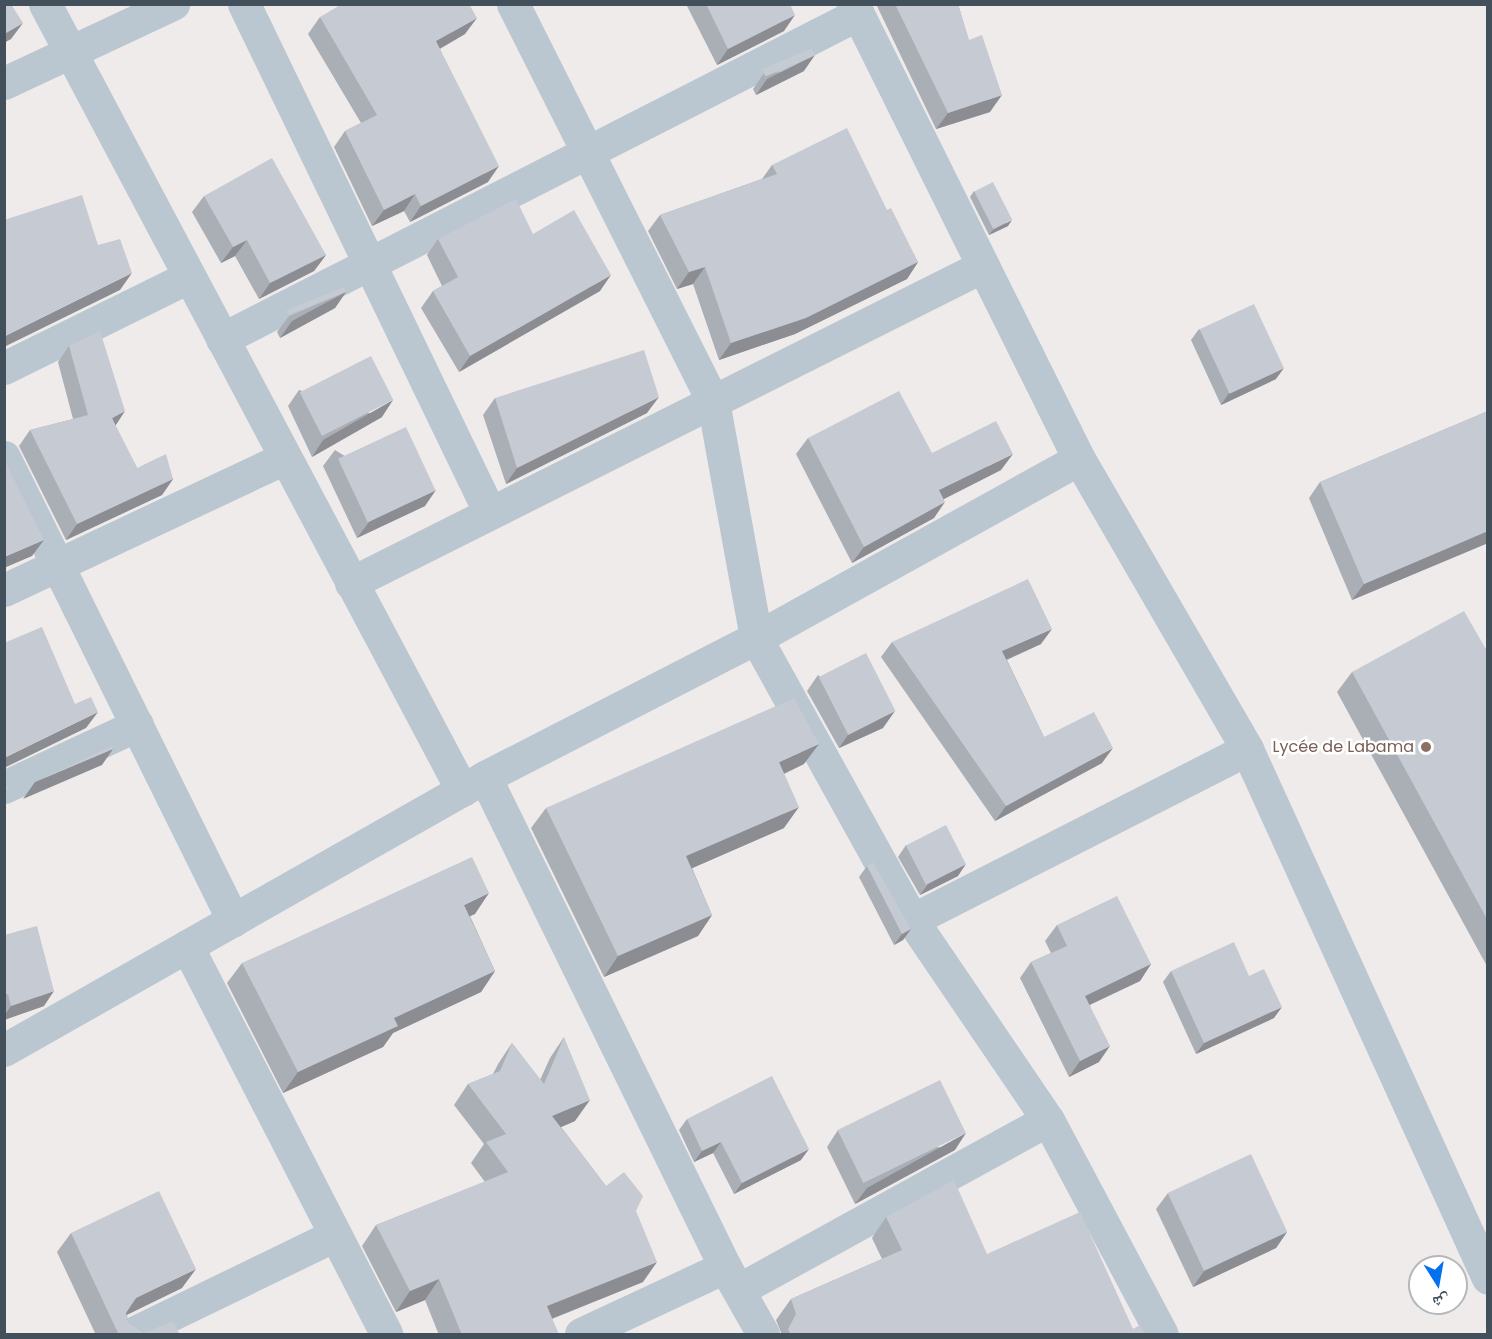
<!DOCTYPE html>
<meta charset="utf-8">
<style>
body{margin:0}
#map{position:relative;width:1492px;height:1339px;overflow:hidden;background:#efebeb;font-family:Poppins,"Noto Naskh Arabic",sans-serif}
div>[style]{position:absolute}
.minor>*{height:33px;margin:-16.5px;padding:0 16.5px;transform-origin:16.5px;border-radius:16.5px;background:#bac7d0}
.wall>*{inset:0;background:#aaaeb5}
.shaded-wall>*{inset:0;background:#8b8d93}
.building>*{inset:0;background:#c6cad2;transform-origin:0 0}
.dots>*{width:16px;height:16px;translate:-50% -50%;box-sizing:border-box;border:3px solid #fff;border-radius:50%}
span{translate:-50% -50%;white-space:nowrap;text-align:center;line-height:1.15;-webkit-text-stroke:5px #fff;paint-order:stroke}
.education-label{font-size:16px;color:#785e54}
.right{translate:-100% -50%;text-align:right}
.frame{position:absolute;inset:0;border:6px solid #42505b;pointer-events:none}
.north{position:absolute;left:1408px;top:1255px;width:60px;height:60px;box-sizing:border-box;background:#fff;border:2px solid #b3b9bd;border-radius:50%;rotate:169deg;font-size:16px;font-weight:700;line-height:24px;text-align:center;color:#42505b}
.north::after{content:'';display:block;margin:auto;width:21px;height:27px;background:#0671ee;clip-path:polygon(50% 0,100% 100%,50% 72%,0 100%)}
</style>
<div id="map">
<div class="minor">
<div style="left:45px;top:4px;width:890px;rotate:62.05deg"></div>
<div style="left:244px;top:4px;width:565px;rotate:64.21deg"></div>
<div style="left:513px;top:4px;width:445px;rotate:63.3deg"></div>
<div style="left:713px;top:401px;width:241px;rotate:79.7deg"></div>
<div style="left:756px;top:638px;width:322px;rotate:61deg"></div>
<div style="left:912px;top:920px;width:242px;rotate:55.8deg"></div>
<div style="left:1048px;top:1120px;width:242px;rotate:62deg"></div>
<div style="left:853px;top:4px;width:508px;rotate:63.59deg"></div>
<div style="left:1079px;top:459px;width:335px;rotate:59.9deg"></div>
<div style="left:1247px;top:749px;width:581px;rotate:65.51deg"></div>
<div style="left:4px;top:83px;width:187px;rotate:-25.1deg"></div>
<div style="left:222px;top:339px;width:714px;rotate:-27.07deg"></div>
<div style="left:4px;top:368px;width:205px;rotate:-26.3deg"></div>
<div style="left:4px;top:457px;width:517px;rotate:63.68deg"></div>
<div style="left:351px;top:583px;width:707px;rotate:-26.64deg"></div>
<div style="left:4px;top:590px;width:310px;rotate:-25.2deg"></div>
<div style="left:485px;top:777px;width:546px;rotate:63.9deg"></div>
<div style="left:725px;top:1267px;width:77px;rotate:60.4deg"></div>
<div style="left:4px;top:787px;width:147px;rotate:-25deg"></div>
<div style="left:912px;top:920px;width:376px;rotate:-27deg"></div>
<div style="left:187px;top:946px;width:436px;rotate:62.8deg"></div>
<div style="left:4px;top:1050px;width:553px;rotate:-29.58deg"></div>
<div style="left:485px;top:777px;width:305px;rotate:-27.2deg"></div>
<div style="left:756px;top:638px;width:369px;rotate:-29deg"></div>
<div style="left:740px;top:1289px;width:351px;rotate:-28.8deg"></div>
<div style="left:131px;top:1334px;width:227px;rotate:-25.9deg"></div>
<div style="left:581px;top:1334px;width:159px;rotate:-25deg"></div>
</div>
<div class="wall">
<div style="clip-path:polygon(686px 4px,790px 4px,784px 31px,717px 65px)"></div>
<div style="clip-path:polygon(876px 4px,958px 4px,990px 112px,936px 129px)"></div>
<div style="clip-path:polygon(320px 17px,465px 34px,440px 49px,488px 182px,410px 222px,404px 211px,372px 226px,334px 147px,345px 131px,361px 123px,308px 34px)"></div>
<div style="clip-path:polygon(804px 71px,756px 95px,753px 89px,764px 73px)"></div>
<div style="clip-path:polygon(772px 165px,887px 210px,918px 262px,907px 279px,795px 334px,719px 360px,693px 284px,677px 289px,648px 231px,660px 215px,762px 179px)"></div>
<div style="clip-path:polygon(974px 191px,1008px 226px,989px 235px,970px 197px)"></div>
<div style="clip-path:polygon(204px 196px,326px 255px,314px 271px,259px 299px,235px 256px,221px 263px,192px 212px)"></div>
<div style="clip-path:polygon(533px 234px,600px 291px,459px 372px,421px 308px,433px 291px,442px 286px,427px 255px,438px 239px)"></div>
<div style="clip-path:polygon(346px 292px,335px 308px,280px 338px,277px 332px,289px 316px)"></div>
<div style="clip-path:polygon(1199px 329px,1276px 379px,1221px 405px,1191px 340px)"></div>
<div style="clip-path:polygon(69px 346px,115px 425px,137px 468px,173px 479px,162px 495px,66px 540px,19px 446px,30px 430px,73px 419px,58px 362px)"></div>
<div style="clip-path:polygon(299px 390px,382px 417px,312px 457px,288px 406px)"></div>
<div style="clip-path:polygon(495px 398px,647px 413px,506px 484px,483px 415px)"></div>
<div style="clip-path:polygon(1488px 411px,1488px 543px,1352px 600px,1309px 498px,1320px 482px)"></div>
<div style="clip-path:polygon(808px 438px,932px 453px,1001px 470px,944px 499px,934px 518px,852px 563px,796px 454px)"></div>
<div style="clip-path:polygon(335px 450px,425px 506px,357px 538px,323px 466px)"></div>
<div style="clip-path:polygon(892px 642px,1041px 644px,1007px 660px,1044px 737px,1102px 763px,995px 821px,881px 657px)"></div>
<div style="clip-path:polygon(1487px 651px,1488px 651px,1488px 968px,1337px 692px,1352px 672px)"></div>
<div style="clip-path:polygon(818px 675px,883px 728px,839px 748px,807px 691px)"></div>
<div style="clip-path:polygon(804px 764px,784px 774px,784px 828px,692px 868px,712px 915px,698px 936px,604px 977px,531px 828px,546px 808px)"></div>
<div style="clip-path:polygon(906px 845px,958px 876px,920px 895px,898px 857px)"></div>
<div style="clip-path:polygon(867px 866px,911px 929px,903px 940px,894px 945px,859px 877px)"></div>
<div style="clip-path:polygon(475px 914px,470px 916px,495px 971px,481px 992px,393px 1033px,383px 1047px,283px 1093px,227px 983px,242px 963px)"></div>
<div style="clip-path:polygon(1057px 925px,1151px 964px,1140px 981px,1090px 1005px,1099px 1062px,1069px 1077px,1020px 978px,1031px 962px,1051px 953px,1045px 941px)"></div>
<div style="clip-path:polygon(4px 935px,44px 1006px,4px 1020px)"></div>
<div style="clip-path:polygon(1171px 971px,1249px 976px,1274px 1018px,1196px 1054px,1163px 982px)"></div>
<div style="clip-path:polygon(564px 1037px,575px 1121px,561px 1127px,606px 1186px,636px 1211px,643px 1282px,552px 1319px,559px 1335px,439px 1335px,425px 1300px,396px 1312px,362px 1246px,376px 1225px,485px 1182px,471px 1163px,484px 1144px,454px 1105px,468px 1084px,493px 1074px,498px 1064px,512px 1043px,540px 1080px,550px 1058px)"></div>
<div style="clip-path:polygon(687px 1119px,801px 1160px,734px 1194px,713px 1153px,694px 1162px,679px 1130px)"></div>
<div style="clip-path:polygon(838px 1130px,955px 1150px,855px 1204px,827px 1147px)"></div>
<div style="clip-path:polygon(1168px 1193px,1287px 1232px,1276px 1248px,1193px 1287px,1156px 1209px)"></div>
<div style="clip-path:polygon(886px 1217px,987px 1254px,1145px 1335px,782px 1335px,776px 1320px,791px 1299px,882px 1259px,872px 1238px)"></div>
<div style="clip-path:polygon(71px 1233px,182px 1288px,127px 1315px,128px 1322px,144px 1333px,180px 1335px,96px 1335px,57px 1252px)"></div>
</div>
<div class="shaded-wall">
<div style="clip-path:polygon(795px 15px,784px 31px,717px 65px,728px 49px)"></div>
<div style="clip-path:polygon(477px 18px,465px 34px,425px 57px,436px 41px)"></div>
<div style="clip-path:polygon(23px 23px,11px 39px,4px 43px,4px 34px)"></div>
<div style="clip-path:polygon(815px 55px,804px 71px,756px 95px,767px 79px)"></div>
<div style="clip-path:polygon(1002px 95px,990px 112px,936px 129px,948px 113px)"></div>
<div style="clip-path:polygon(499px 166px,488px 182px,410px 222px,421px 206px)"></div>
<div style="clip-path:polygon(415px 194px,404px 211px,372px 226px,384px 210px)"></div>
<div style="clip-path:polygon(1012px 220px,1008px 226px,989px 235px,993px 230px)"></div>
<div style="clip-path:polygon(247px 240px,235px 256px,221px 263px,233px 247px)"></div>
<div style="clip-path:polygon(326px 255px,314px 271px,259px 299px,270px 283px)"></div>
<div style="clip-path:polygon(918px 262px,907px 279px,795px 334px,719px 360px,731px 343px)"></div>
<div style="clip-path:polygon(705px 267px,693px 284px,677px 289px,689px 272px)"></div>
<div style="clip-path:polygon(132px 273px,120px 290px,4px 347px,4px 338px,7px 335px)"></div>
<div style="clip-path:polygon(611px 275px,600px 291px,459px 372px,470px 356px)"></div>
<div style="clip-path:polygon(346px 292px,335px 308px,280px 338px,292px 321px)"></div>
<div style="clip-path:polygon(1284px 368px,1276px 379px,1221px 405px,1229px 393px)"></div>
<div style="clip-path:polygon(659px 397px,647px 413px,506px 484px,517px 468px)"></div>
<div style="clip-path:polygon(393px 400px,382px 417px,312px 457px,323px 440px)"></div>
<div style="clip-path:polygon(125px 411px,114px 428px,112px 418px)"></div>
<div style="clip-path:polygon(1013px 454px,1001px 470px,928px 507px,939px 490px)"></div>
<div style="clip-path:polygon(173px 479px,162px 495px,66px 540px,77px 524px)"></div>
<div style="clip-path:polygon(436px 490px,425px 506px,357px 538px,369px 522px)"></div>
<div style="clip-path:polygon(945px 502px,934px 518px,852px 563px,864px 547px)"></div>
<div style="clip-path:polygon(1488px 531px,1488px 543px,1352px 600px,1364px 584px)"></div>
<div style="clip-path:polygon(44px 540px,32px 556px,4px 568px,4px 557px)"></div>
<div style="clip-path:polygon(1052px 629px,1041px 644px,992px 666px,1002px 651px)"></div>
<div style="clip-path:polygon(895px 711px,883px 728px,839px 748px,850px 732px)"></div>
<div style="clip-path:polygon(98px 712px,86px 728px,4px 768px,4px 758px)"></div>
<div style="clip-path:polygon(819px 744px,804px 764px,764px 783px,779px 762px)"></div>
<div style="clip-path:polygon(1113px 748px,1102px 763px,995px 821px,1006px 806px)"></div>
<div style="clip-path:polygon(113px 749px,102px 765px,23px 799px,35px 782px)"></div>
<div style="clip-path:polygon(799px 807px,784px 828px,672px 877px,686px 856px)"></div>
<div style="clip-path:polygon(966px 864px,958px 876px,920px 895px,928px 884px)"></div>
<div style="clip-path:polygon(489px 893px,475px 914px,450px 925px,464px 905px)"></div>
<div style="clip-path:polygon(712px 915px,698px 936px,604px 977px,618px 956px)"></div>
<div style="clip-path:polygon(911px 929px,903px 940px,894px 945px,902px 934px)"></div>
<div style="clip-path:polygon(1151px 964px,1140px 981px,1074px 1012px,1085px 996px)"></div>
<div style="clip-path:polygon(495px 971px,481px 992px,393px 1033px,383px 1047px,283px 1093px,298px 1072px,394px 1018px)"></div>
<div style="clip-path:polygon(54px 991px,44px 1006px,4px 1020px,4px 1016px,11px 1006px)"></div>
<div style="clip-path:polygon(1282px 1007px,1274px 1018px,1196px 1054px,1204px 1043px)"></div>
<div style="clip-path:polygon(1110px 1046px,1099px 1062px,1069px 1077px,1080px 1061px)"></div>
<div style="clip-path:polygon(590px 1100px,575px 1121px,538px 1137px,552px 1116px)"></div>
<div style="clip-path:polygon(966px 1133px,955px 1150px,855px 1204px,867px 1188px)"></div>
<div style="clip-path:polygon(721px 1142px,713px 1153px,694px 1162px,702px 1151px)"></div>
<div style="clip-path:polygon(809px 1149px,801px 1160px,734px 1194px,742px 1183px)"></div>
<div style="clip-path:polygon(1287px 1232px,1276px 1248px,1193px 1287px,1204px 1271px)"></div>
<div style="clip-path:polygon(657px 1262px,643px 1282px,533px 1326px,547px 1306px)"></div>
<div style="clip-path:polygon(196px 1269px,182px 1288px,122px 1317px,136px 1298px)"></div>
<div style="clip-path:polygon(439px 1279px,425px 1300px,396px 1312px,410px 1291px)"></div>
</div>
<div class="building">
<div style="clip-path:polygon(4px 4px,11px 4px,23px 23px,4px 34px)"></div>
<div style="clip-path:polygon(342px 4px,469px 4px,477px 18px,436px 41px,499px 166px,421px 206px,415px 194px,384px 210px,345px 131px,377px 115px,320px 17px)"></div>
<div style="clip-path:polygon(706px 4px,790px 4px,795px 15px,728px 49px)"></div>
<div style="clip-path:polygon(895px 4px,958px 4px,969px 40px,982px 35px,1002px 95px,948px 113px)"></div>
<div style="left:812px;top:48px;width:8px;height:54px;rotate:67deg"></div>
<div style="clip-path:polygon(847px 128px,887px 210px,891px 208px,918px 262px,806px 318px,731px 343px,705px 267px,689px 272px,660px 215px,777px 174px,772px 165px)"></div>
<div style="clip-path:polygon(272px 158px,326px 255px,270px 283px,247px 240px,233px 247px,204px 196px)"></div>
<div style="left:993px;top:182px;width:42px;height:21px;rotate:63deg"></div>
<div style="clip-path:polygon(82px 195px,98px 245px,120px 239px,132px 273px,7px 335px,4px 338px,4px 220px)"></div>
<div style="clip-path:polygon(516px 199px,533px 234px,574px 210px,611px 275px,470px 356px,433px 291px,458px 277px,438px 239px)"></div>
<div style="left:344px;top:287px;width:5px;height:62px;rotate:68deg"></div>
<div style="left:1254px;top:304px;width:71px;height:60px;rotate:65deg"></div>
<div style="clip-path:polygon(100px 331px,125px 411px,112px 418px,137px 468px,166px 454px,173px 479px,77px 524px,30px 430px,88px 415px,69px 346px)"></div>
<div style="clip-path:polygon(644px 350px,659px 397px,517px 468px,495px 398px)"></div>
<div style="left:371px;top:356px;width:49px;height:80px;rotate:63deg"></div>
<div style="clip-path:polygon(899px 391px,932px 453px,996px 421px,1013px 454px,939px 490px,945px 502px,864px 547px,808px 438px)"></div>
<div style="clip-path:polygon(1488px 411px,1488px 531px,1364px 584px,1320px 482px)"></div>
<div style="left:406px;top:427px;width:70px;height:75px;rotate:65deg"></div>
<div style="clip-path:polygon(4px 459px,44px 540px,4px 557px)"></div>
<div style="clip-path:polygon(1028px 579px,1052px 629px,1002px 651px,1044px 737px,1094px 712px,1113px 748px,1006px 806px,892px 642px)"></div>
<div style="clip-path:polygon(1464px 611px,1487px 651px,1488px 651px,1488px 921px,1352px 672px)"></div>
<div style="clip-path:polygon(42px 627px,75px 704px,91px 697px,98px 712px,4px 758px,4px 643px)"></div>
<div style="left:866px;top:653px;width:65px;height:53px;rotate:63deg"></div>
<div style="clip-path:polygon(794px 698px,819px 744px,779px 762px,799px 807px,686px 856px,712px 915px,618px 956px,546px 808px)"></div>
<div style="clip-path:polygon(112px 746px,113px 749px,35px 782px)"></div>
<div style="clip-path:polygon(4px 784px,9px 788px,4px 790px)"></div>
<div style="left:946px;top:825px;width:44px;height:45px;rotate:63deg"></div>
<div style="clip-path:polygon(472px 857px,489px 893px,464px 905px,495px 971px,394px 1018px,398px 1026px,298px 1072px,242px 963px)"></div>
<div style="clip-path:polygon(873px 862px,911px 929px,902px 934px,867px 866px)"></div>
<div style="clip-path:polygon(1117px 896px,1151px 964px,1085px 996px,1110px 1046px,1080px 1061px,1031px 962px,1067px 946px,1057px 925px)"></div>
<div style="clip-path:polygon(37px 926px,54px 991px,11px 1006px,8px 994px,4px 995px,4px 935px)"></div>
<div style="clip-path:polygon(1234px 942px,1249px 976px,1264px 969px,1282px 1007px,1204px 1043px,1171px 971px)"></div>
<div style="clip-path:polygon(564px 1037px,590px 1100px,552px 1116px,606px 1186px,624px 1172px,643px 1196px,636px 1211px,657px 1262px,547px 1306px,559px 1335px,462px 1335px,439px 1279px,410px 1291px,376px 1225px,508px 1172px,486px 1142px,506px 1134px,468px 1084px,500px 1071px,512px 1043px,544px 1084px)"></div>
<div style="clip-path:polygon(772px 1076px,809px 1149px,742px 1183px,721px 1142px,702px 1151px,687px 1119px)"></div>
<div style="left:940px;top:1080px;width:59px;height:114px;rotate:64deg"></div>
<div style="left:1251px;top:1154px;width:86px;height:92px;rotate:65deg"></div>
<div style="clip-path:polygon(954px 1180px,987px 1254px,1080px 1212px,1133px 1329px,1140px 1325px,1145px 1335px,791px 1335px,788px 1329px,796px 1314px,791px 1299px,902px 1250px,886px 1217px)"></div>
<div style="clip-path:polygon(159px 1191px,196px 1269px,136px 1298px,126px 1313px,128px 1322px,144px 1333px,173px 1321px,180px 1335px,119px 1335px,71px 1233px)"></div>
</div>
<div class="dots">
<div style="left:1426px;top:747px;background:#8d6e63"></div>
</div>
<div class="education-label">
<span class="right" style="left:1414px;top:747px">Lycée de Labama</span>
</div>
<div class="frame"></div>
<div class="north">ش</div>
</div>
